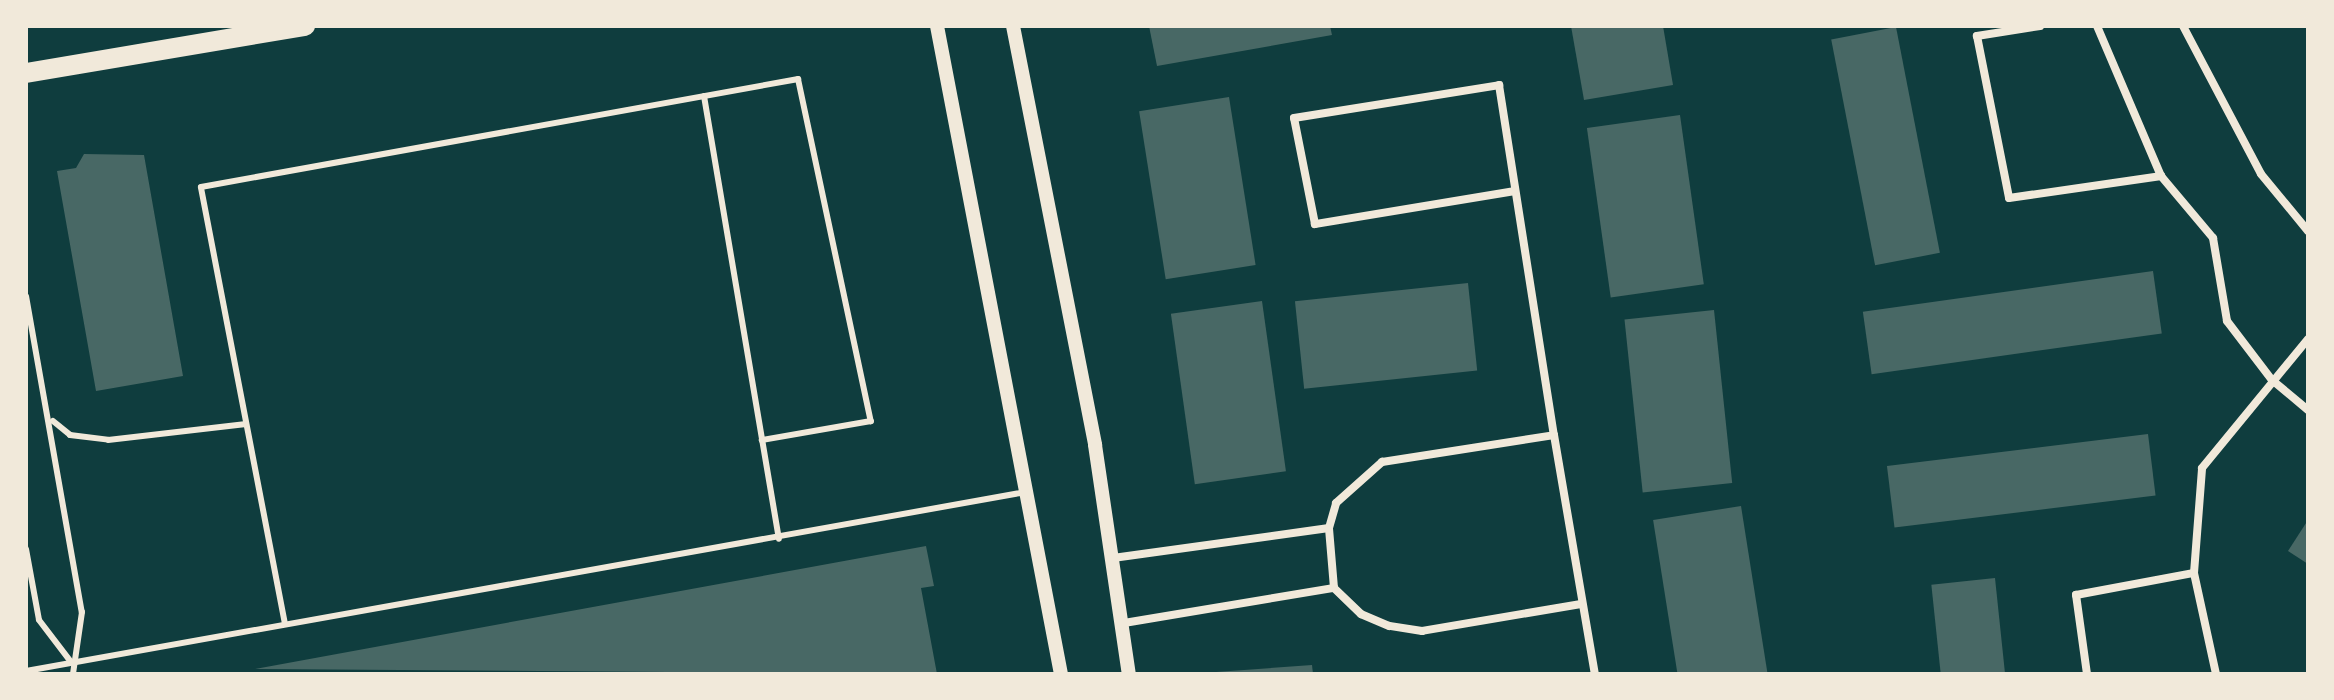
<!DOCTYPE html>
<style>
body{margin:0}
#map{position:relative;width:2334px;height:700px;overflow:hidden;background:#0f3d3e;font-family:"Alegreya Sans",sans-serif}
div>[style]{position:absolute}
.building>*{inset:0;background:#486865;transform-origin:0 0}
.service>*{height:6px;margin:-3px;padding:0 3px;transform-origin:3px;border-radius:3px;background:#f1e9da}
.minor>*{height:8px;margin:-4px;padding:0 4px;transform-origin:4px;border-radius:4px;background:#f1e9da}
.tertiary>*{height:14px;margin:-7px;padding:0 7px;transform-origin:7px;border-radius:7px;background:#f1e9da}
.primary>*{height:20px;margin:-10px;padding:0 10px;transform-origin:10px;border-radius:10px;background:#f1e9da}
span{translate:-50% -50%;white-space:nowrap;text-align:center;line-height:1.15;-webkit-text-stroke:6px #f1e9da;paint-order:stroke}
.frame{position:absolute;inset:0;border:28px solid #f1e9da;pointer-events:none}
</style>
<div id="map">
<div class="building">
<div style="clip-path:polygon(1149px 26px,1330px 26px,1332px 35px,1157px 66px)"></div>
<div style="clip-path:polygon(1571px 26px,1663px 26px,1673px 85px,1584px 100px)"></div>
<div style="left:1896px;top:27px;width:230px;height:66px;rotate:79deg"></div>
<div style="left:1229px;top:97px;width:170px;height:91px;rotate:81deg"></div>
<div style="left:1680px;top:115px;width:171px;height:94px;rotate:82deg"></div>
<div style="clip-path:polygon(84px 154px,144px 155px,183px 376px,96px 391px,57px 171px,76px 168px)"></div>
<div style="left:2153px;top:271px;width:63px;height:293px;rotate:82deg"></div>
<div style="left:1468px;top:283px;width:88px;height:174px;rotate:84deg"></div>
<div style="left:1262px;top:301px;width:172px;height:92px;rotate:82deg"></div>
<div style="left:1714px;top:310px;width:174px;height:90px;rotate:84deg"></div>
<div style="left:2148px;top:434px;width:62px;height:263px;rotate:83deg"></div>
<div style="left:1741px;top:506px;width:170px;height:89px;rotate:81deg"></div>
<div style="clip-path:polygon(2308px 520px,2308px 564px,2288px 551px)"></div>
<div style="clip-path:polygon(926px 546px,934px 586px,921px 588px,937px 674px,255px 669px)"></div>
<div style="left:1995px;top:578px;width:97px;height:64px;rotate:84deg"></div>
<div style="clip-path:polygon(1312px 665px,1313px 674px,1216px 674px,1216px 672px)"></div>
</div>
<div class="service">
<div style="left:704px;top:96px;width:449px;rotate:80.4deg"></div>
<div style="left:26px;top:296px;width:321px;rotate:80deg"></div>
<div style="left:82px;top:612px;width:63px;rotate:98.3deg"></div>
<div style="left:53px;top:421px;width:22px;rotate:39deg"></div>
<div style="left:70px;top:435px;width:38px;rotate:7deg"></div>
<div style="left:108px;top:440px;width:139px;rotate:-6.6deg"></div>
<div style="left:26px;top:549px;width:72px;rotate:79.6deg"></div>
<div style="left:39px;top:620px;width:53px;rotate:52.7deg"></div>
<div style="left:285px;top:624px;width:445px;rotate:-100.9deg"></div>
<div style="left:201px;top:187px;width:607px;rotate:-10.25deg"></div>
<div style="left:798px;top:79px;width:350px;rotate:78deg"></div>
<div style="left:871px;top:421px;width:111px;rotate:170.1deg"></div>
<div style="left:26px;top:671px;width:1016px;rotate:-10.15deg"></div>
</div>
<div class="minor">
<div style="left:2040px;top:26px;width:64px;rotate:171deg"></div>
<div style="left:1977px;top:36px;width:165px;rotate:78.8deg"></div>
<div style="left:2009px;top:198px;width:154px;rotate:-8.2deg"></div>
<div style="left:2097px;top:26px;width:163px;rotate:66.9deg"></div>
<div style="left:2161px;top:176px;width:81px;rotate:50deg"></div>
<div style="left:2213px;top:238px;width:84px;rotate:80.4deg"></div>
<div style="left:2227px;top:321px;width:74px;rotate:52.7deg"></div>
<div style="left:2272px;top:380px;width:47px;rotate:39.8deg"></div>
<div style="left:2183px;top:26px;width:167px;rotate:62.2deg"></div>
<div style="left:2261px;top:174px;width:74px;rotate:50.5deg"></div>
<div style="left:1515px;top:191px;width:203px;rotate:170.6deg"></div>
<div style="left:1315px;top:224px;width:108px;rotate:-101.2deg"></div>
<div style="left:1294px;top:118px;width:208px;rotate:-9.1deg"></div>
<div style="left:1499px;top:85px;width:354px;rotate:81.1deg"></div>
<div style="left:1113px;top:558px;width:218px;rotate:-7.9deg"></div>
<div style="left:1581px;top:604px;width:161px;rotate:170.4deg"></div>
<div style="left:1422px;top:631px;width:33px;rotate:-171deg"></div>
<div style="left:1389px;top:626px;width:30px;rotate:-157deg"></div>
<div style="left:1361px;top:614px;width:37px;rotate:-136deg"></div>
<div style="left:1334px;top:588px;width:60px;rotate:-94.8deg"></div>
<div style="left:1329px;top:528px;width:26px;rotate:-74deg"></div>
<div style="left:1336px;top:503px;width:62px;rotate:-41.7deg"></div>
<div style="left:1382px;top:462px;width:174px;rotate:-8.9deg"></div>
<div style="left:1554px;top:435px;width:242px;rotate:80.3deg"></div>
<div style="left:1124px;top:623px;width:213px;rotate:-9.5deg"></div>
<div style="left:2087px;top:674px;width:80px;rotate:-97.9deg"></div>
<div style="left:2076px;top:595px;width:120px;rotate:-10.6deg"></div>
<div style="left:2216px;top:674px;width:103px;rotate:-102.3deg"></div>
<div style="left:2194px;top:573px;width:105px;rotate:-85.6deg"></div>
<div style="left:2202px;top:468px;width:167px;rotate:-50.6deg"></div>
</div>
<div class="tertiary">
<div style="left:937px;top:26px;width:660px;rotate:79.17deg"></div>
<div style="left:1013px;top:26px;width:427px;rotate:78.9deg"></div>
<div style="left:1095px;top:445px;width:232px;rotate:81.6deg"></div>
</div>
<div class="primary">
<div style="left:26px;top:73px;width:283px;rotate:-9.6deg"></div>
</div>
<div class="frame"></div>
</div>
